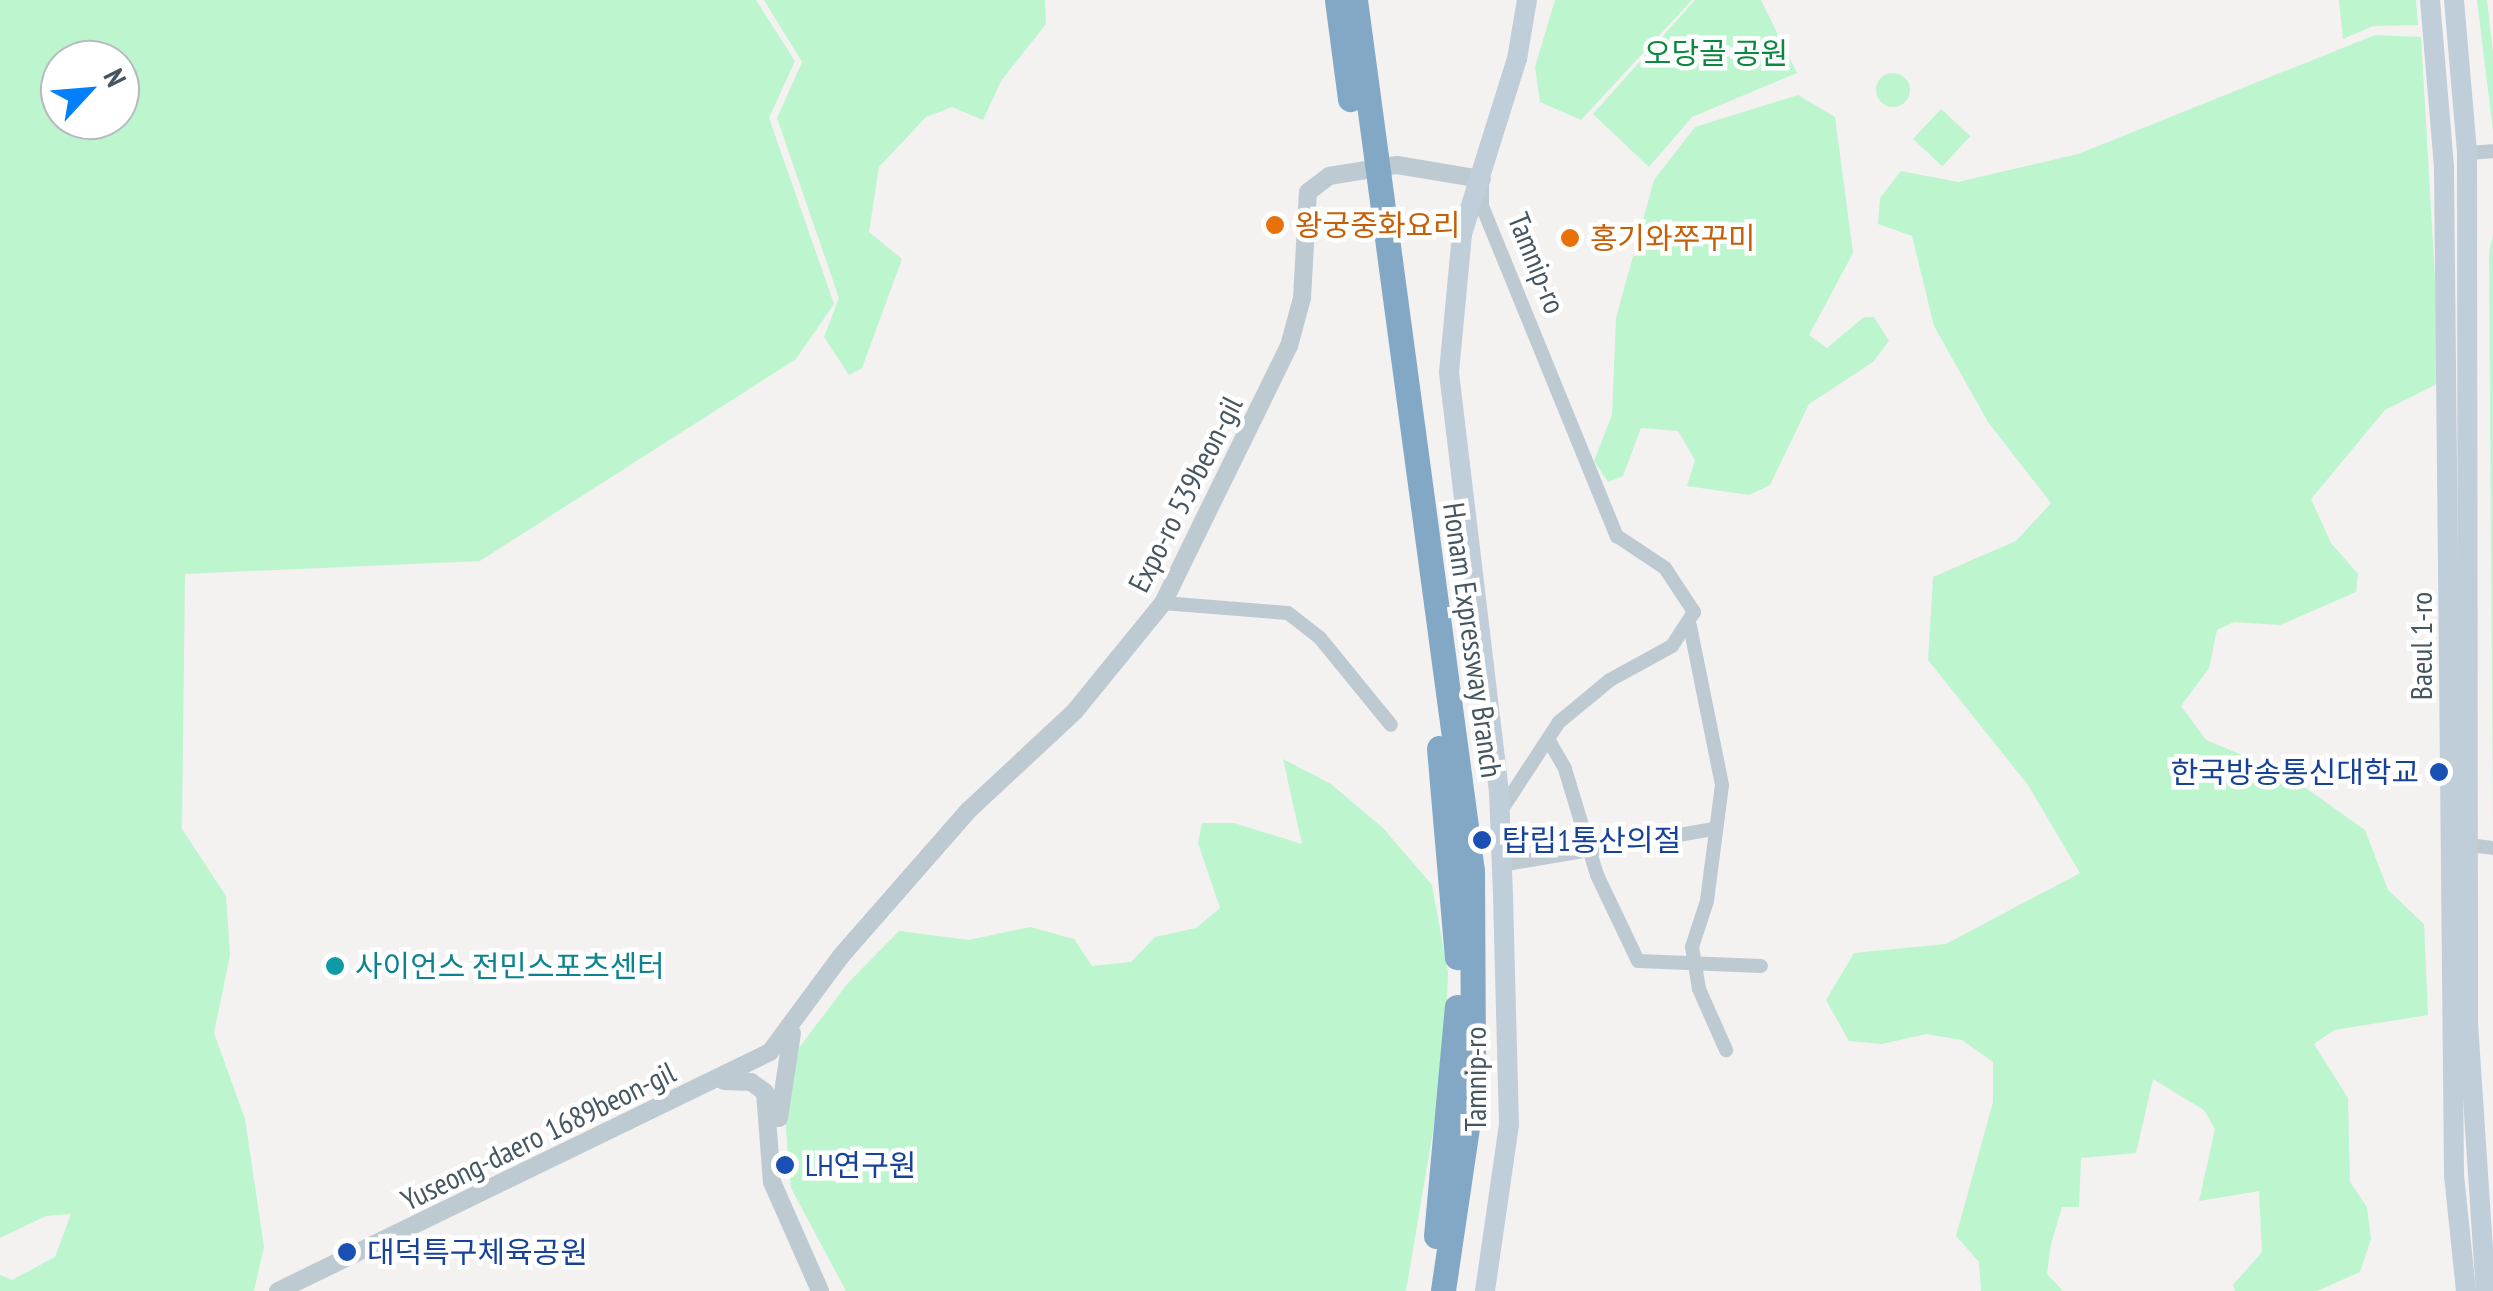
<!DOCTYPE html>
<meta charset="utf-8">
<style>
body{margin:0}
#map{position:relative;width:2493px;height:1291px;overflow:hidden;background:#f4f1f1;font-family:"PT Sans Narrow","Noto Sans KR",sans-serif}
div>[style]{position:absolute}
.green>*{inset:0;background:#bcf5ce;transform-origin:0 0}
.round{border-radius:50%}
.minor>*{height:14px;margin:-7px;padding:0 7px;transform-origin:7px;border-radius:7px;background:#bdcad2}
.tertiary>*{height:18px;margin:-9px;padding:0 9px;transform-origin:9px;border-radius:9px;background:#bdcad2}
.secondary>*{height:20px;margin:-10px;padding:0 10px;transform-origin:10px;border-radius:10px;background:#c0ceda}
.motorway>*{height:25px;margin:-12.5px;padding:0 12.5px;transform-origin:12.5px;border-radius:12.5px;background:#83a8c5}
.dots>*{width:28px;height:28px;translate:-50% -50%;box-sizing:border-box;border:5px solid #fff;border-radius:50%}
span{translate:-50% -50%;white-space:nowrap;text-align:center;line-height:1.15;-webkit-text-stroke:9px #fff;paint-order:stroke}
.park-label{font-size:30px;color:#0c8841}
.food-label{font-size:30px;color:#c56008}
.left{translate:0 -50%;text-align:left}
.street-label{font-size:30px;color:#465661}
.transit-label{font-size:30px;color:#164399}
.right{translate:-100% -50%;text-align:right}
.culture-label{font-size:30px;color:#0d838f}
.north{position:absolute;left:40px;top:40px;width:100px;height:100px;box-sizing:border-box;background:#fff;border:2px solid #b5bbc0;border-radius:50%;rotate:64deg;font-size:28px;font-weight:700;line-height:40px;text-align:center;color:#465661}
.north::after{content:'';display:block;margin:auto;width:35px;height:45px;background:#0280fc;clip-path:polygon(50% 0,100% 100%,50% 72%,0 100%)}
</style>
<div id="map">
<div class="green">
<div style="clip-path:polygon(evenodd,0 0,756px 0,795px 61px,769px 118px,834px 304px,796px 359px,480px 561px,185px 574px,182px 829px,226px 896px,230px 955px,214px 1033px,245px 1119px,264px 1247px,254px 1291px,0 1291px,0 1275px,12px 1280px,55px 1257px,71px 1214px,46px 1216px,0 1238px,0 0,60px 60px,120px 60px,120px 120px,60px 120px,60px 60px)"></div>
<div style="clip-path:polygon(764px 0,1045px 0,1046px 24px,1001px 81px,983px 120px,952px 107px,926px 117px,879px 167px,869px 232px,902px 259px,862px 368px,849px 375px,824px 337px,839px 298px,777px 118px,802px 62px)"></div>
<div style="clip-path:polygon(1555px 0,1692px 0,1581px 120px,1540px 102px,1535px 67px)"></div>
<div style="clip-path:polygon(1695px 0,1761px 0,1797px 73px,1692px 117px,1649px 167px,1593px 114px)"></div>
<div style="clip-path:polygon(2339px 0,2416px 0,2418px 25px,2373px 26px,2343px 39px)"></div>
<div style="clip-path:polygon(2477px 0,2487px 0,2493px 53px,2493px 131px)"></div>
<div style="clip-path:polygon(2375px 35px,2421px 37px,2441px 382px,2385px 410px,2311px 499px,2331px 543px,2358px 574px,2356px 592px,2280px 625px,2234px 622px,2217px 630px,2209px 668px,2181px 706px,2206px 740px,2283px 772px,2365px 830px,2388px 890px,2424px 924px,2428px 1015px,2334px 1030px,2314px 1044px,2348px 1098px,2350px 1182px,2367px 1207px,2371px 1239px,2360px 1272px,2317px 1291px,2235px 1291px,2233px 1285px,2262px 1252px,2259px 1191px,2199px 1201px,2215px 1129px,2204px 1110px,2153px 1079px,2136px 1153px,2081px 1158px,2079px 1207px,2062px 1207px,2051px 1244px,2047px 1274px,2063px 1291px,1981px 1291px,1979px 1262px,1956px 1236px,1993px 1102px,1993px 1062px,1962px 1040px,1926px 1034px,1882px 1044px,1849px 1041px,1826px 1000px,1854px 953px,1946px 944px,2080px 873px,2028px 785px,1928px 660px,1933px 577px,2016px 541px,2051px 503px,1988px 422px,1934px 326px,1912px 236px,1878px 224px,1880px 198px,1901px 171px,1958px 182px,2078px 154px)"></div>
<div class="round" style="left:1876px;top:73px;width:34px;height:34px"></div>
<div style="clip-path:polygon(1798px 95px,1835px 117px,1853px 253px,1809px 335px,1827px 348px,1864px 317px,1874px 317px,1889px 341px,1873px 362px,1809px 404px,1770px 485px,1749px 495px,1687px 486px,1695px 460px,1678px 431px,1641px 428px,1623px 476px,1608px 482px,1594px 461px,1612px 415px,1616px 318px,1654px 180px,1695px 127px)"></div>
<div style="left:1941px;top:109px;width:40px;height:41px;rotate:43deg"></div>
<div style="clip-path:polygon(2493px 235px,2493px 834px,2489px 252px)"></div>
<div style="clip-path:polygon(1283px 759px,1331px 784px,1383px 828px,1432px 885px,1448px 972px,1445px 1060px,1406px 1291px,846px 1291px,791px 1188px,783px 1095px,789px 1061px,848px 983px,899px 931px,969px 940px,1030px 927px,1074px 939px,1092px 966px,1131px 962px,1155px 937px,1196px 928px,1220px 908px,1198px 843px,1202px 823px,1234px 823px,1302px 844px)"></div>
</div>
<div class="minor">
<div style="left:2467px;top:153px;width:26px;rotate:-4deg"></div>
<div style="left:1482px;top:186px;width:20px;rotate:90deg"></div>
<div style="left:1482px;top:206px;width:357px;rotate:67.8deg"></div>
<div style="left:1617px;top:536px;width:58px;rotate:33.7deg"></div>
<div style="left:1665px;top:568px;width:53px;rotate:56.6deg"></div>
<div style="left:1694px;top:612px;width:40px;rotate:122.9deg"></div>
<div style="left:1672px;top:646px;width:71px;rotate:151.3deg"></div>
<div style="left:1610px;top:680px;width:66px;rotate:140.5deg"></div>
<div style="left:1559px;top:722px;width:108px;rotate:123.2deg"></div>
<div style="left:1163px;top:603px;width:125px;rotate:4.6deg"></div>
<div style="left:1288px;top:613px;width:41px;rotate:38deg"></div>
<div style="left:1320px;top:638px;width:112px;rotate:50.8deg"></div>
<div style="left:1690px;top:626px;width:162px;rotate:78.6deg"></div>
<div style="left:1722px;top:785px;width:117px;rotate:97.4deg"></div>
<div style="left:1707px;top:901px;width:48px;rotate:108.1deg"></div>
<div style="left:1692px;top:947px;width:43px;rotate:80.5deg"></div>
<div style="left:1699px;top:989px;width:67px;rotate:66.1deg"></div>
<div style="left:1548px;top:739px;width:34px;rotate:60deg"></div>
<div style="left:1565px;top:769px;width:111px;rotate:73.2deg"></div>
<div style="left:1597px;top:875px;width:95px;rotate:64.5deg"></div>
<div style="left:1638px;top:961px;width:123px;rotate:2.3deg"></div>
<div style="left:2469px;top:845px;width:24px;rotate:7deg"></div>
<div style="left:1501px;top:865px;width:215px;rotate:-9.6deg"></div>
</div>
<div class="tertiary">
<div style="left:724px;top:1081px;width:27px;rotate:2deg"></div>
<div style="left:751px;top:1082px;width:17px;rotate:36deg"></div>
<div style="left:765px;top:1092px;width:90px;rotate:85.6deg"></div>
<div style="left:772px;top:1182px;width:119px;rotate:66.2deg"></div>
<div style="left:779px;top:1118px;width:86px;rotate:-81.3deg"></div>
<div style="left:278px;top:1291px;width:547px;rotate:-25.91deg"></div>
<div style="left:770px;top:1052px;width:119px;rotate:-53.5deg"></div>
<div style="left:841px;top:956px;width:194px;rotate:-48.8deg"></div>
<div style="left:969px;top:810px;width:145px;rotate:-43deg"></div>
<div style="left:1075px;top:711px;width:139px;rotate:-50.8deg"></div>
<div style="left:1163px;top:603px;width:286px;rotate:-63.9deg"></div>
<div style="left:1289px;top:346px;width:50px;rotate:-74.8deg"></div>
<div style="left:1302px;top:298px;width:106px;rotate:-86.8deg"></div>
<div style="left:1308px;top:192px;width:26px;rotate:-37deg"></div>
<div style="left:1329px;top:176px;width:69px;rotate:-9.2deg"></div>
<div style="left:1397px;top:165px;width:86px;rotate:9.4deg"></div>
</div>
<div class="secondary">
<div style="left:2430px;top:0;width:168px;rotate:85.2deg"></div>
<div style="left:2444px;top:167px;width:1008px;rotate:89.43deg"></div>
<div style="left:2454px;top:1175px;width:117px;rotate:84.1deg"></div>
<div style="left:2454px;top:0;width:154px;rotate:85.1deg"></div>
<div style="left:2467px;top:153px;width:870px;rotate:89.93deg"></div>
<div style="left:2468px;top:1023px;width:269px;rotate:86.2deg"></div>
<div style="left:1485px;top:1291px;width:168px;rotate:-81.8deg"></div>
<div style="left:1509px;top:1125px;width:230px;rotate:-91.5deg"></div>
<div style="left:1503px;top:895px;width:103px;rotate:-92.2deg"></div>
<div style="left:1499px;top:792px;width:423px;rotate:-96.8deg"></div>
<div style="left:1449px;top:372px;width:139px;rotate:-84.6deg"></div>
<div style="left:1462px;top:234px;width:183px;rotate:-72.6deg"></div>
<div style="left:1517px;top:59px;width:60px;rotate:-80.4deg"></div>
</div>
<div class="motorway">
<div style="left:1337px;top:0;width:100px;rotate:82.5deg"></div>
<div style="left:1355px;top:0;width:879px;rotate:82.35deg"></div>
<div style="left:1472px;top:871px;width:216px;rotate:89.7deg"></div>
<div style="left:1473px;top:1087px;width:206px;rotate:98.4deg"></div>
<div style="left:1439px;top:748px;width:210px;rotate:85.1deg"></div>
<div style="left:1436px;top:1236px;width:230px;rotate:-84.8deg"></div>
</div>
<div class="dots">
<div style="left:1275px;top:225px;background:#e8710a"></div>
<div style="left:1570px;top:238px;background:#e8710a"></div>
<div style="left:2439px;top:772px;background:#1a4fb4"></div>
<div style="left:1482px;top:840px;background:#1a4fb4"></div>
<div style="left:335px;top:966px;background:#0f9aa8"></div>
<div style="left:785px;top:1165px;background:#1a4fb4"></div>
<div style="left:347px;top:1252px;background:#1a4fb4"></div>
</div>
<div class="park-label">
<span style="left:1716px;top:53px">오당골 공원</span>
</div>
<div class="food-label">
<span class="left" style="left:1295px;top:225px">왕궁중화요리</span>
<span class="left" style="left:1590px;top:238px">홍기와쭈꾸미</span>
</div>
<div class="street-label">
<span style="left:1537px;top:263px;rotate:68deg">Tamnip-ro</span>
<span style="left:1185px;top:494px;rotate:-63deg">Expo-ro 539beon-gil</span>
<span style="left:1473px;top:640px;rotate:82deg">Honam Expressway Branch</span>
<span style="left:2421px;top:646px;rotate:-90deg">Baeul 1-ro</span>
<span style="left:1475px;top:1079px;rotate:-90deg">Tamnip-ro</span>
<span style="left:538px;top:1136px;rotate:-26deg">Yuseong-daero 1689beon-gil</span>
</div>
<div class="transit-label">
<span class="right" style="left:2419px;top:772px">한국방송통신대학교</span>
<span class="left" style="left:1502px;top:840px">탑립1통산의절</span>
<span class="left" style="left:805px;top:1165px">LH연구원</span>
<span class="left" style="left:367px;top:1252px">대덕특구체육공원</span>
</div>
<div class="culture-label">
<span class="left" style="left:355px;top:966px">사이언스 전민스포츠센터</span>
</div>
<div class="north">N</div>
</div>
